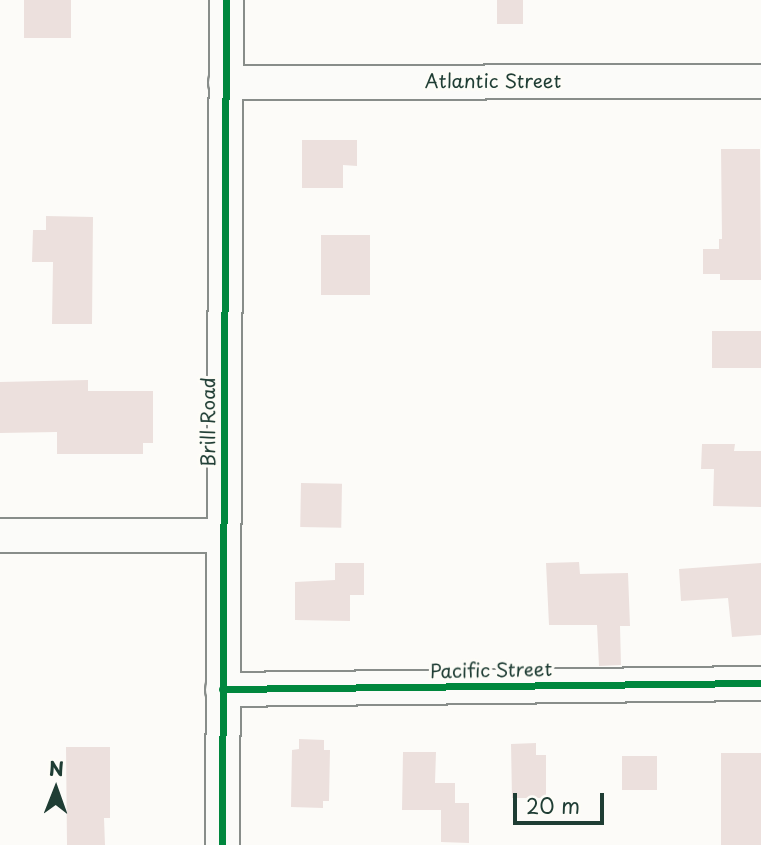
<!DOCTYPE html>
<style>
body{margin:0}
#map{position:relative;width:761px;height:845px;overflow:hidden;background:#fcfbf8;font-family:"Playpen Sans",sans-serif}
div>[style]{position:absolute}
.building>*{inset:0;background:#ece0dd;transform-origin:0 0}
.roads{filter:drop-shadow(2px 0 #888d8a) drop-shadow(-2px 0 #888d8a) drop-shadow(0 2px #888d8a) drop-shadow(0 -2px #888d8a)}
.street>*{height:33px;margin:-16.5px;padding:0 16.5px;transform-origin:16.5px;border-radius:16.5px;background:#fbfbf9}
.cycleway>*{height:7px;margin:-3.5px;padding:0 3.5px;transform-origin:3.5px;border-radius:3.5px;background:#00873e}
span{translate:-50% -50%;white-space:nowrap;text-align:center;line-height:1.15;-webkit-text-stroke:6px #fdfcf7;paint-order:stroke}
.street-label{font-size:19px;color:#1f3d34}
.north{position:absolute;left:21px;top:754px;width:70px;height:70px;-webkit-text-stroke:5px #fdfcf7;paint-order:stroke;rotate:1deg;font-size:19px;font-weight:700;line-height:28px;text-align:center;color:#1f3d34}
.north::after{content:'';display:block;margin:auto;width:24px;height:32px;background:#1f3d34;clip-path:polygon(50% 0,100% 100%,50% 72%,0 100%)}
.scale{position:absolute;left:513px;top:793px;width:91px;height:32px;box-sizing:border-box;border:4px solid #1f3d34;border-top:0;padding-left:9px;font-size:21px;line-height:24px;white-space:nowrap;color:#1f3d34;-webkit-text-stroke:5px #fdfcf7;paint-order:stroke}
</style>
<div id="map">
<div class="building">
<div style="left:24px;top:0;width:47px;height:38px"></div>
<div style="left:497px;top:0;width:26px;height:24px"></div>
<div style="clip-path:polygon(302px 140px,357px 140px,357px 166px,343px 165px,343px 188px,302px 188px)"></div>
<div style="clip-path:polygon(721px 149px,760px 149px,761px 280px,720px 280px,720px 274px,703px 274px,703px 249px,719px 249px,719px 239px,722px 239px)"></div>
<div style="clip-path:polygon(46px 216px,93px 217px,92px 324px,52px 324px,53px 262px,32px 262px,33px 230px,46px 230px)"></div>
<div style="left:321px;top:235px;width:49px;height:60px"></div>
<div style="left:712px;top:331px;width:49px;height:37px"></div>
<div style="clip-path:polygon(88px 380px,88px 391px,153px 391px,153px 443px,143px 443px,143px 454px,57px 454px,57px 432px,0 433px,0 382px)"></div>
<div style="clip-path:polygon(702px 444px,735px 444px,734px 451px,761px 451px,761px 507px,713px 506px,714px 469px,701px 469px)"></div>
<div style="left:301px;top:483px;width:41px;height:44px;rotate:1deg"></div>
<div style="clip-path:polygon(579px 562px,580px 574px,628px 573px,630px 626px,620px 626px,621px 665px,599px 666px,597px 625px,549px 625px,546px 563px)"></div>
<div style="clip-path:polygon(335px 563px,364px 563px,364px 595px,350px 595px,350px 621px,295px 620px,295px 582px,335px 580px)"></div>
<div style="clip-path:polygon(761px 563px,761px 635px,732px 637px,728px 598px,681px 601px,679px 569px)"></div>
<div style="clip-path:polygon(299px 739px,324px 740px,324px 750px,330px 750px,329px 801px,323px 801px,323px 808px,291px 807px,292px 750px,299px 749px)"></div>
<div style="clip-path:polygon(536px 743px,536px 755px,546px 755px,546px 798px,512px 798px,511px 744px)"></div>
<div style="clip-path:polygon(66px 747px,110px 747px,110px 818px,104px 818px,105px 845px,67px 845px)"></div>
<div style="clip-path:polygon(403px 752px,436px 752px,435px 783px,455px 783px,455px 803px,469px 803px,469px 843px,441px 842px,441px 810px,402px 810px)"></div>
<div style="left:721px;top:753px;width:40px;height:92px"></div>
<div style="left:622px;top:756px;width:35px;height:34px"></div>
</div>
<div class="roads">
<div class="street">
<div style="left:225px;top:82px;width:536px;rotate:-0.11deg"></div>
<div style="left:0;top:535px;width:223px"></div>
<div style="left:222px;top:689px;width:539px;rotate:-0.64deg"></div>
<div style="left:222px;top:845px;width:845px;rotate:-89.73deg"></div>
</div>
</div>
<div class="cycleway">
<div style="left:222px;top:689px;width:539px;rotate:-0.64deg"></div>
<div style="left:222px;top:845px;width:845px;rotate:-89.73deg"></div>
</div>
<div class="street-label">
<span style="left:493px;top:81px">Atlantic Street</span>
<span style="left:208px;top:422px;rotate:-90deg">Brill Road</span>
<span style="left:491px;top:670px;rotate:-1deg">Pacific Street</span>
</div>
<div class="north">N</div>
<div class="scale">20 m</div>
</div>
